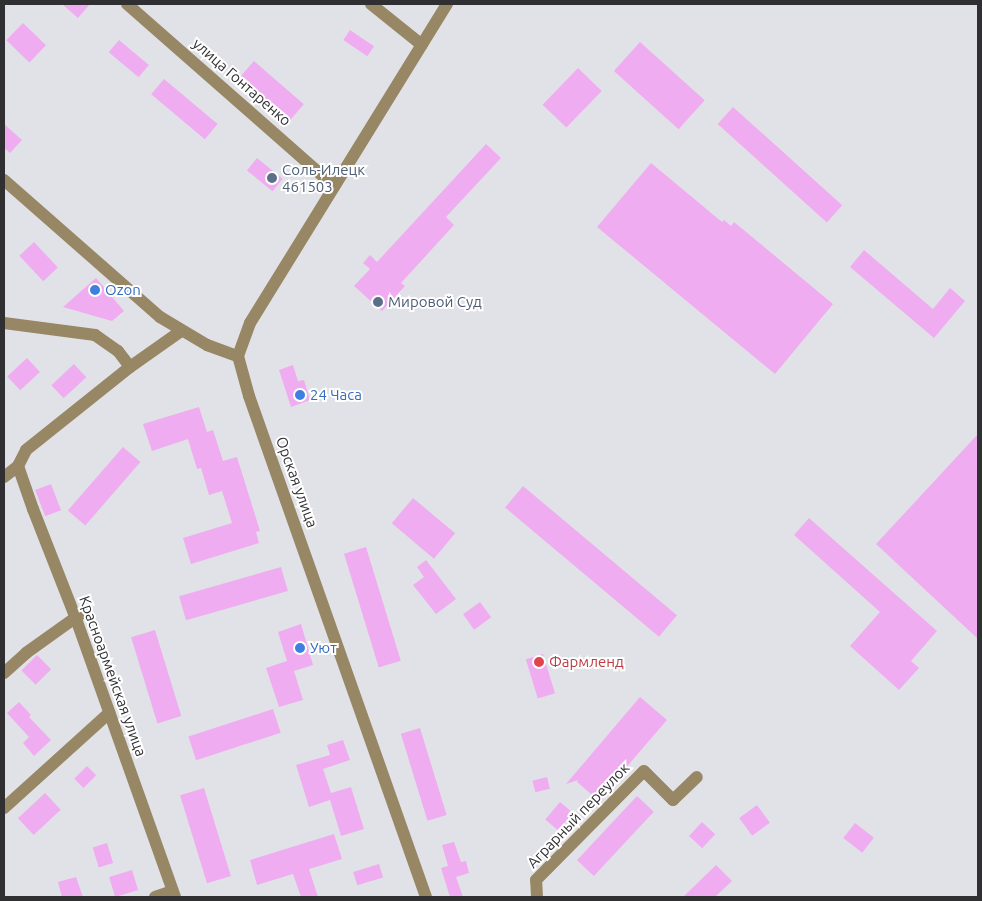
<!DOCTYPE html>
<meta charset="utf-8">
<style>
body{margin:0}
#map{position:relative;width:982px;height:901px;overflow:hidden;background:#e1e2e7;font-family:Ubuntu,sans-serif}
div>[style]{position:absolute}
.building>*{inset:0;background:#f0acf0;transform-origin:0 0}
.minor>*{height:12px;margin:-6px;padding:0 6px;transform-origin:6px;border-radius:6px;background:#978764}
.dots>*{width:14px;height:14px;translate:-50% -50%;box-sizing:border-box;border:2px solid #fff;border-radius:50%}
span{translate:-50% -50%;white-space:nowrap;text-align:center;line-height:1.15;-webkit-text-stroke:4px #fff;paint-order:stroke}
.street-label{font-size:15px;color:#303032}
.service-label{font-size:15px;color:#4e5e75}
.left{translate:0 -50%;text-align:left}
.shop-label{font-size:15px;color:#366cbe}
.health-label{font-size:15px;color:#be3a42}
.frame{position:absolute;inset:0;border:5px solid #303032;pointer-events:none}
</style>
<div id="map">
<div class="building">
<div style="clip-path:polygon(62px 4px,90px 4px,78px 18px)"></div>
<div style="left:23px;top:23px;width:32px;height:24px;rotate:44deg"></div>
<div style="left:350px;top:30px;width:29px;height:12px;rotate:34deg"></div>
<div style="left:119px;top:40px;width:39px;height:16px;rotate:40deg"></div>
<div style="left:640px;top:42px;width:87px;height:39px;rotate:42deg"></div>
<div style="left:254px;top:61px;width:66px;height:21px;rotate:41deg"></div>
<div style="left:578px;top:68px;width:33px;height:51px;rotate:44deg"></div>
<div style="left:164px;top:79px;width:70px;height:20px;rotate:40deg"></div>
<div style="left:733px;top:107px;width:147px;height:23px;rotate:42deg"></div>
<div style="clip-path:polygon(4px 124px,22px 140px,10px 153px,4px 148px)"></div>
<div style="clip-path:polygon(486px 144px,501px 158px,446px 217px,454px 225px,401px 283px,405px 286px,382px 311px,354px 286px,370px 269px,363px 263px,370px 255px,377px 262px)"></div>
<div style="left:257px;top:158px;width:33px;height:16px;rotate:39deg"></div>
<div style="clip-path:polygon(651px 163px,722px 222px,724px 220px,731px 226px,734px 222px,833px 304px,775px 374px,597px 227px)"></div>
<div style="left:34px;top:242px;width:35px;height:20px;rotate:47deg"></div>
<div style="clip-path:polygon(864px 250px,933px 309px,950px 288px,965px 301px,934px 338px,850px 267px)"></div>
<div style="clip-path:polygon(96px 278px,124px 311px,112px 321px,63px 307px)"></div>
<div style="left:27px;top:358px;width:19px;height:27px;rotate:47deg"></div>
<div style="left:74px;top:364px;width:18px;height:31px;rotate:47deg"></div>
<div style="clip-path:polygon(293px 365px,298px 381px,304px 380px,310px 400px,291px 407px,279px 370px)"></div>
<div style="clip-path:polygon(199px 407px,207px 432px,213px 430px,223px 461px,237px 457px,260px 531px,256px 532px,259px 543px,191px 564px,183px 538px,232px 523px,222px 491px,209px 495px,201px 468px,197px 469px,188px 439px,152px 451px,143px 424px)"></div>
<div style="clip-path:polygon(978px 434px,978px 639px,876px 544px)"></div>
<div style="left:123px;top:447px;width:23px;height:84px;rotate:41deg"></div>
<div style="left:51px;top:484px;width:28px;height:17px;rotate:69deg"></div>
<div style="left:523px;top:486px;width:201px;height:28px;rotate:40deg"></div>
<div style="left:413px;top:498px;width:55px;height:33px;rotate:40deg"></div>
<div style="clip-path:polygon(809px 518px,937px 631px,911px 661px,919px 668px,899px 690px,850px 646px,880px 612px,794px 535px)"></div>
<div style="left:366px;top:547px;width:119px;height:23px;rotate:73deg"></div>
<div style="clip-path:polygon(426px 560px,456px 599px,436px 614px,413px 585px,424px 577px,417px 567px)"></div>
<div style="left:281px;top:567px;width:25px;height:106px;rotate:74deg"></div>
<div style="left:480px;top:602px;width:19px;height:21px;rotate:54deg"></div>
<div style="clip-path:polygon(301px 624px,313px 665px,294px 671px,303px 700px,279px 707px,266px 668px,287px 661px,278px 632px)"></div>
<div style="left:155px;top:630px;width:90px;height:25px;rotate:73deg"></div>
<div style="left:543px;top:654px;width:41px;height:18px;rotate:73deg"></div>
<div style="left:37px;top:655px;width:20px;height:22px;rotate:45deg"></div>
<div style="clip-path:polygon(640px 697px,667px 720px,598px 800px,577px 782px,578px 780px,566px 784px)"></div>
<div style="clip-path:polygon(19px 702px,31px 715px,29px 717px,51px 740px,34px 756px,23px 743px,29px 737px,7px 713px)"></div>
<div style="left:273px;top:709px;width:25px;height:89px;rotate:72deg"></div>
<div style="left:420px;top:728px;width:91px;height:20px;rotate:73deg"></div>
<div style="clip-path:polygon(343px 740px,350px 760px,323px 769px,331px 793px,351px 787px,364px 829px,341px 836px,330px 800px,309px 807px,296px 765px,330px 755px,327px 745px)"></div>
<div style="left:87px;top:766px;width:13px;height:18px;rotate:45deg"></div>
<div style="left:547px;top:777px;width:12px;height:15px;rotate:76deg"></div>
<div style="left:204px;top:788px;width:92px;height:25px;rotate:73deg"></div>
<div style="left:45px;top:793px;width:23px;height:37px;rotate:47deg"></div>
<div style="left:637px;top:796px;width:23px;height:88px;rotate:43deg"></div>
<div style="left:560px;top:802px;width:17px;height:23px;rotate:40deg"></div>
<div style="left:757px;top:805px;width:22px;height:22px;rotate:54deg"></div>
<div style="left:702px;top:822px;width:18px;height:19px;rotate:43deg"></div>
<div style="left:855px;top:823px;width:24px;height:19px;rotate:38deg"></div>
<div style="clip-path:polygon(334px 834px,342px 859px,309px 869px,318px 897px,301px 897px,293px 874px,257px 885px,250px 860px)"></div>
<div style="clip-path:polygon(454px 842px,461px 862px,466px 861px,469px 873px,456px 877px,463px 897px,450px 897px,441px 868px,448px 866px,442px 845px)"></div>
<div style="left:107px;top:843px;width:21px;height:15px;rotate:73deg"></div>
<div style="left:379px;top:864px;width:14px;height:27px;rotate:73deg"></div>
<div style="clip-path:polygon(716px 865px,732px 881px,715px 897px,683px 897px)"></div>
<div style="left:132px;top:870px;width:21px;height:24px;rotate:73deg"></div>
<div style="clip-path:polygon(76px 877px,83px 897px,62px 897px,58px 882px)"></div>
</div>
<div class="minor">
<div style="left:127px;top:4px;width:276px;rotate:41.3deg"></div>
<div style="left:371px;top:4px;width:65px;rotate:38.8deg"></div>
<div style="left:4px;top:180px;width:208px;rotate:41.3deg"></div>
<div style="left:160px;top:317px;width:55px;rotate:30.8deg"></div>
<div style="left:207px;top:345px;width:33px;rotate:20deg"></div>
<div style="left:4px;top:323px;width:92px;rotate:7.5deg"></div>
<div style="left:95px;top:335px;width:28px;rotate:35deg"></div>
<div style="left:118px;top:351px;width:20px;rotate:53deg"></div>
<div style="left:238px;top:356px;width:41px;rotate:74.6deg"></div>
<div style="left:249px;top:396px;width:531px;rotate:70.54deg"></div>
<div style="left:238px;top:356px;width:35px;rotate:-70deg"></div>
<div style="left:250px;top:323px;width:375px;rotate:-58.3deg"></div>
<div style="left:18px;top:466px;width:46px;rotate:70.8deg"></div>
<div style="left:33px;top:509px;width:115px;rotate:68.6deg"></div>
<div style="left:75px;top:616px;width:298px;rotate:70.4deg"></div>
<div style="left:4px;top:477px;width:18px;rotate:-38deg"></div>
<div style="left:18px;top:466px;width:18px;rotate:-63deg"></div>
<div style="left:26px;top:450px;width:133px;rotate:-38.6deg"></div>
<div style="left:130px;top:367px;width:62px;rotate:-35.2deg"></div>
<div style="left:4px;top:673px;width:30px;rotate:-42deg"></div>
<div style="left:26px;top:653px;width:69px;rotate:-35.5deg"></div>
<div style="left:4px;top:808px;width:142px;rotate:-42.1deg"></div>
<div style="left:155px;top:897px;width:18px;rotate:-19deg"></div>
<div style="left:537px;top:897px;width:17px;rotate:-93deg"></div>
<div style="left:536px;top:880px;width:153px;rotate:-45.3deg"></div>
<div style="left:644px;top:771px;width:41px;rotate:45deg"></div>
<div style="left:673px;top:800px;width:33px;rotate:-44deg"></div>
</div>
<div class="dots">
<div style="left:272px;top:178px;background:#5c6f8a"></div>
<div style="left:95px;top:290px;background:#3f7fe0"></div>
<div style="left:378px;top:302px;background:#5c6f8a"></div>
<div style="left:300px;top:395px;background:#3f7fe0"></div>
<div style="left:300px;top:648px;background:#3f7fe0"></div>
<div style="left:539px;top:662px;background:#e0444e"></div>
</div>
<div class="street-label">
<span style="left:242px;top:82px;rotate:41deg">улица Гонтаренко</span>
<span style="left:297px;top:482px;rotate:70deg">Орская улица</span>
<span style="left:113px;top:676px;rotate:70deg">Красноармейская улица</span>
<span style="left:578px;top:815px;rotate:-46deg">Аграрный переулок</span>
</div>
<div class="service-label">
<span class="left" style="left:282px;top:178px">Соль-Илецк<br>461503</span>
<span class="left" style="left:388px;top:302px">Мировой Суд</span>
</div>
<div class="shop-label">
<span class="left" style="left:105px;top:290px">Ozon</span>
<span class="left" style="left:310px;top:395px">24 Часа</span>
<span class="left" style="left:310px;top:648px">Уют</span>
</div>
<div class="health-label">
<span class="left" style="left:549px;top:662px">Фармленд</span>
</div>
<div class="frame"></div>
</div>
